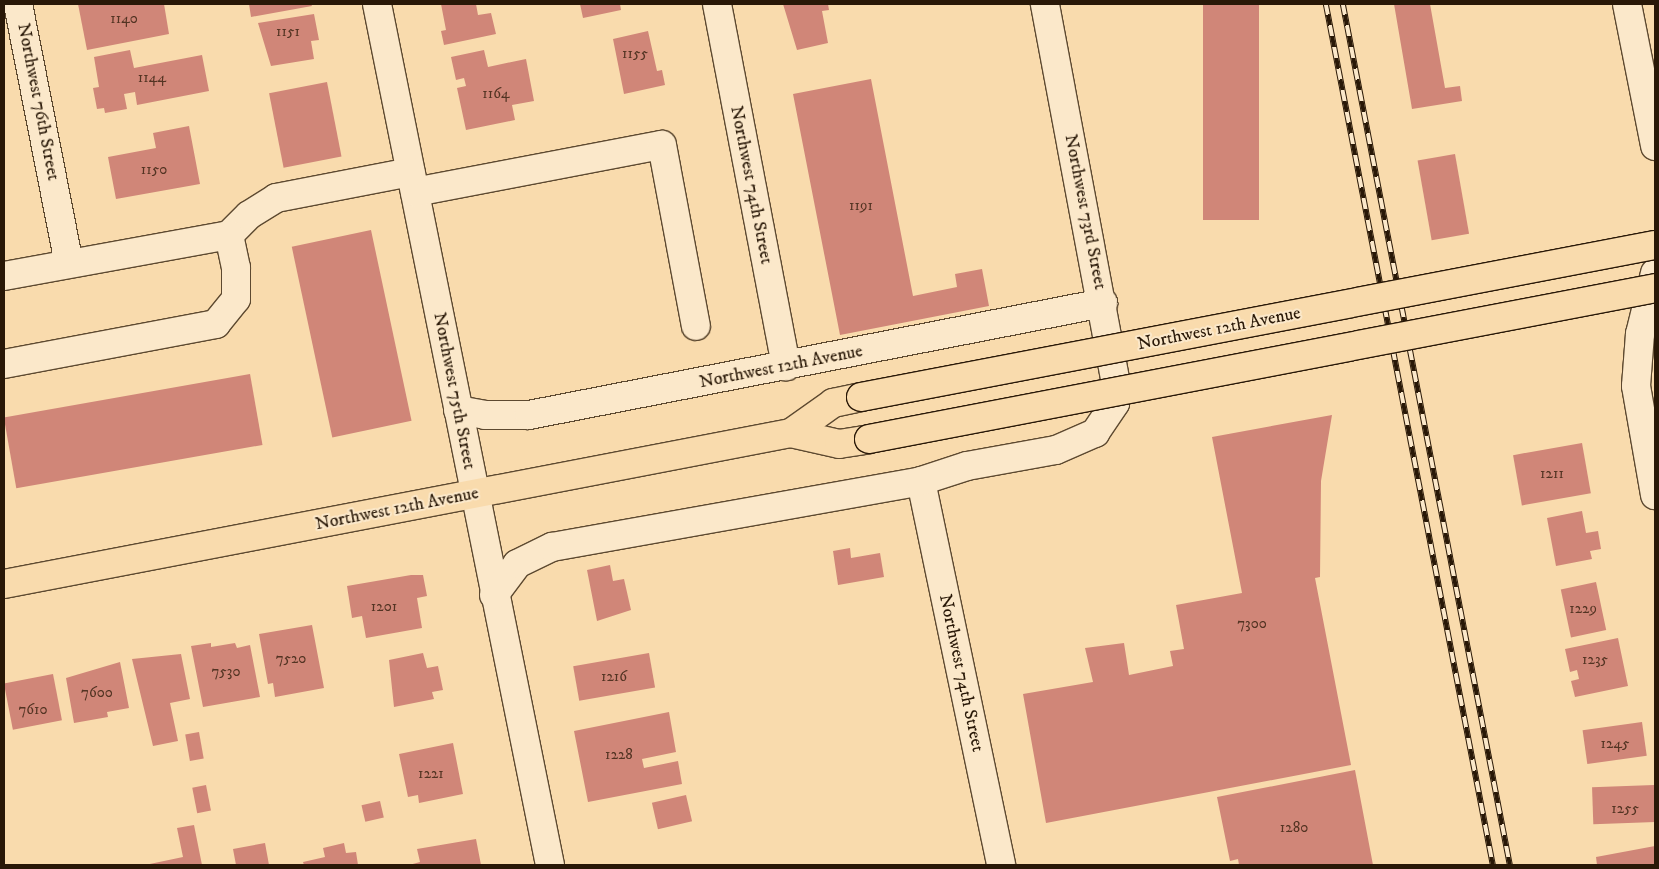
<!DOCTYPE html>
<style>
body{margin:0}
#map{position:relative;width:1659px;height:869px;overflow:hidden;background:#f9dbad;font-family:"IM FELL DW Pica",serif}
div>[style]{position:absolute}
.building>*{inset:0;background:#d08678;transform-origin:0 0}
.roads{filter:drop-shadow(1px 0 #5d4930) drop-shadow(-1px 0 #5d4930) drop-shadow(0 1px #5d4930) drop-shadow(0 -1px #5d4930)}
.minor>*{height:28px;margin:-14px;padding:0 14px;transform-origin:14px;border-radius:14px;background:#fbe8ca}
.major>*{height:28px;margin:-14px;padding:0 14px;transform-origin:14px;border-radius:14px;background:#f9dbad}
.rail>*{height:5.5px;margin-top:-2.75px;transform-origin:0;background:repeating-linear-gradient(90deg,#fbe8ca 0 11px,#291807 0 22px);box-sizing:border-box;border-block:1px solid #291807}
.bridges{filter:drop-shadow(1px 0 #291807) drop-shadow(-1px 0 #291807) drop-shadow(0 1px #291807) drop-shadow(0 -1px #291807)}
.major-bridge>*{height:28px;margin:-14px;padding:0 14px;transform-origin:14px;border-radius:14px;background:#f9dbad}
span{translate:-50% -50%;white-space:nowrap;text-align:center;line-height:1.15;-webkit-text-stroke:4px #fbe8ca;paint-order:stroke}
.number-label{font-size:15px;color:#533423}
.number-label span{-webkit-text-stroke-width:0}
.street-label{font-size:18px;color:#291807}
.frame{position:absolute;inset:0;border:5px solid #291807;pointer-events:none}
</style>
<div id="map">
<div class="building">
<div style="clip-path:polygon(78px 4px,164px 4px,169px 34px,87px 50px)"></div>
<div style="clip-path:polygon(249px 4px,311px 4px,312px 6px,251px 17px)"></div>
<div style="clip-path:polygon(441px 4px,476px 4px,478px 15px,491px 13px,496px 34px,444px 45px,441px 31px,446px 30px)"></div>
<div style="clip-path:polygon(580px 4px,620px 4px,621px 10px,583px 18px)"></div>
<div style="clip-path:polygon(783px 4px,828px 4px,829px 10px,822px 11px,828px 43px,797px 50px)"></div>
<div style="left:1203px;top:4px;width:56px;height:216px"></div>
<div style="clip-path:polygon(1394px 4px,1430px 4px,1445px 88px,1460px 86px,1462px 101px,1412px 109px)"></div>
<div style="clip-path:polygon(314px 14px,319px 40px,311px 41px,314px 59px,271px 66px,258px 23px)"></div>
<div style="clip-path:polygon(648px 31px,657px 71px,662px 70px,665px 85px,624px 94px,613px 39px)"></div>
<div style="clip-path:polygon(130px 50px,134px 68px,202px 55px,209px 91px,137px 105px,135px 92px,124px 94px,127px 109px,105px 113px,104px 108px,97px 109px,93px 88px,99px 87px,94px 57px)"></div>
<div style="clip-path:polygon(484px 50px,488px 67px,526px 59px,534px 101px,512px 105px,515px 120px,466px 130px,457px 88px,466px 86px,464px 78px,456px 80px,451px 57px)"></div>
<div style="clip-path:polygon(871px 79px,913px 296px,957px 287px,955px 274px,982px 269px,989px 306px,840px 335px,793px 94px)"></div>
<div style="left:327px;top:82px;width:76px;height:59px;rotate:79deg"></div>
<div style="clip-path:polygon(189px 126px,200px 184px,116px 199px,108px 157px,156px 148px,153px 133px)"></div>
<div style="left:1455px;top:154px;width:81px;height:38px;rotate:80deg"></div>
<div style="left:371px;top:230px;width:195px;height:81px;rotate:78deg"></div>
<div style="left:250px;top:374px;width:72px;height:250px;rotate:80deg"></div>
<div style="clip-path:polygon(1332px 415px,1321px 481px,1320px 577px,1315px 578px,1351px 765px,1046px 823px,1023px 694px,1093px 682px,1085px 648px,1124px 643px,1129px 675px,1173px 666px,1170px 651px,1184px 649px,1176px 605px,1242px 593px,1212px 437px)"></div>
<div style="left:1582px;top:443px;width:51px;height:70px;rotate:80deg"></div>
<div style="clip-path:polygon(1582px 511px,1586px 533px,1598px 531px,1601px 549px,1590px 551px,1592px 559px,1556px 566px,1547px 518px)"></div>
<div style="clip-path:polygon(850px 548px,851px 558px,880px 553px,884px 577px,838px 585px,833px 551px)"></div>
<div style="clip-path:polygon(610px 565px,613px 581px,624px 579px,631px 610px,597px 621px,587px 570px)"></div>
<div style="clip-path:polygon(411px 575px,423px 575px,427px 596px,417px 598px,422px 628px,366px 638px,362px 616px,352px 618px,347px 586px)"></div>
<div style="left:1596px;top:582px;width:49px;height:36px;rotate:78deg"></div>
<div style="clip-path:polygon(312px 625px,324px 688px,275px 697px,273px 683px,268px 684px,259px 634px)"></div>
<div style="clip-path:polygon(1618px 638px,1628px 686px,1575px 697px,1571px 681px,1579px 679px,1577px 670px,1570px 672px,1565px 649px)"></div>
<div style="clip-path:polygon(211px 643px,211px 647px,235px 643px,237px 648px,250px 645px,260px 697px,203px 707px,191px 646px)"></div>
<div style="clip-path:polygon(423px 653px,427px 668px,438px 666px,443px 690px,432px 692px,434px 699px,394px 707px,389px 660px)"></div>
<div style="left:649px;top:653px;width:35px;height:77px;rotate:80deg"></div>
<div style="clip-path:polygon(181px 654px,190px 699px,170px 703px,178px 741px,153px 746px,132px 659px)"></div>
<div style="clip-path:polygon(120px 662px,129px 708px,107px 712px,108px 717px,74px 723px,66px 678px)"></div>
<div style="left:53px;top:674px;width:47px;height:50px;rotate:79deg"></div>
<div style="clip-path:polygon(669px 712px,676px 752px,642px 759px,644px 768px,678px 761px,682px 784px,588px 802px,574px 731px)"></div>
<div style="left:1642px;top:722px;width:34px;height:60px;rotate:82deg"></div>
<div style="left:199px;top:732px;width:27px;height:14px;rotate:80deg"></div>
<div style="clip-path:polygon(453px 743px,463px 794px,419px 803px,418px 795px,408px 797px,399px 754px)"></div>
<div style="clip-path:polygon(1355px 770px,1373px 865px,1239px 865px,1238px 859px,1230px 861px,1217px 797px)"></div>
<div style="left:206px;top:785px;width:26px;height:14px;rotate:79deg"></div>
<div style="left:1654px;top:785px;width:37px;height:62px;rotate:88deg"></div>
<div style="left:686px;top:795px;width:27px;height:35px;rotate:77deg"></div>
<div style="left:380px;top:801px;width:17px;height:19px;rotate:77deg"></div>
<div style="clip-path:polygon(194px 825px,202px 865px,145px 865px,183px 857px,177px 828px)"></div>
<div style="clip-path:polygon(476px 839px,481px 865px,409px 865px,420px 862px,417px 849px)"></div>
<div style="clip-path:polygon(265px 843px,269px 865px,236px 865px,233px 849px)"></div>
<div style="clip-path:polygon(344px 843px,346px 853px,356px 852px,358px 865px,304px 865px,303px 862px,325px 857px,323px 848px)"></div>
<div style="clip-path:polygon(1655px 846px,1655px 865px,1597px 865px,1596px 857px)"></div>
</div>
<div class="roads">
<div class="minor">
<div style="left:18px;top:4px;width:264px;rotate:78.9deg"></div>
<div style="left:377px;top:4px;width:878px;rotate:78.64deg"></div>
<div style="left:717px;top:4px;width:369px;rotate:79.2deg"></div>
<div style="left:1627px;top:4px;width:145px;rotate:78.8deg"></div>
<div style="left:415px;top:192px;width:251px;rotate:-10.8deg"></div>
<div style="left:662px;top:145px;width:184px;rotate:79.4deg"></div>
<div style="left:229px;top:235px;width:28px;rotate:-45deg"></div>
<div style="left:249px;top:215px;width:32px;rotate:-32deg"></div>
<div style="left:276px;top:198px;width:137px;rotate:-10.9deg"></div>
<div style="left:1655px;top:273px;width:63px;rotate:103.8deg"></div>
<div style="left:1640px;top:334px;width:52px;rotate:94.4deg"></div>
<div style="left:1636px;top:386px;width:111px;rotate:80.1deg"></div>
<div style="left:4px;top:276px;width:229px;rotate:-10.3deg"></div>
<div style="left:229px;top:235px;width:34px;rotate:78deg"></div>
<div style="left:236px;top:268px;width:31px;rotate:90deg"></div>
<div style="left:236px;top:299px;width:32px;rotate:129deg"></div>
<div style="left:216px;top:324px;width:216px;rotate:169.3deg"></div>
<div style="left:458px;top:410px;width:27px;rotate:10deg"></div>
<div style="left:485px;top:415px;width:44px"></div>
<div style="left:529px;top:415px;width:585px;rotate:-11.04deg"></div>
<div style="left:921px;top:481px;width:392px;rotate:78.2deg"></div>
<div style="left:494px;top:595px;width:39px;rotate:-53deg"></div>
<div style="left:517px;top:564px;width:39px;rotate:-26deg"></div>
<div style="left:552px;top:547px;width:375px;rotate:-10.1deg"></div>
<div style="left:921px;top:481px;width:48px;rotate:-18.1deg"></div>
<div style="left:967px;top:466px;width:90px;rotate:-10.2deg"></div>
<div style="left:1056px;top:450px;width:43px;rotate:-23.6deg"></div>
<div style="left:1095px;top:433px;width:36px;rotate:-56deg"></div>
<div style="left:1115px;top:403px;width:19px;rotate:-87deg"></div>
<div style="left:1116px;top:384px;width:387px;rotate:-100.6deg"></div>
</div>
<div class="major">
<div style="left:791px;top:433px;width:52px;rotate:-35.5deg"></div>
<div style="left:833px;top:403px;width:29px;rotate:-12deg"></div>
<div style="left:4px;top:584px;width:801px;rotate:-10.86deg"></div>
<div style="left:791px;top:433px;width:49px;rotate:12.9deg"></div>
<div style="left:839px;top:444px;width:30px;rotate:-9deg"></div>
</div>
</div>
<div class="rail">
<div style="left:1326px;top:4px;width:877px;rotate:79.02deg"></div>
<div style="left:1343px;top:4px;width:877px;rotate:79.02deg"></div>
</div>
<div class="bridges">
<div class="major-bridge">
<div style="left:861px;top:397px;width:808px;rotate:-10.84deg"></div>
<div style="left:869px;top:439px;width:800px;rotate:-10.87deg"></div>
</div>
</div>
<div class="number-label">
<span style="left:124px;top:19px">1140</span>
<span style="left:288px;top:32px">1151</span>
<span style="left:635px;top:54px">1155</span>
<span style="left:152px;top:78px">1144</span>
<span style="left:496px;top:94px">1164</span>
<span style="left:154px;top:170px">1150</span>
<span style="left:861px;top:206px">1191</span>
<span style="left:1552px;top:474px">1211</span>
<span style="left:384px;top:607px">1201</span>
<span style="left:1583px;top:609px">1229</span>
<span style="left:1252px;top:624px">7300</span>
<span style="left:291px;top:659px">7520</span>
<span style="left:1595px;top:660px">1235</span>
<span style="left:226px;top:672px">7530</span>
<span style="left:614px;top:677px">1216</span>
<span style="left:97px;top:693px">7600</span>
<span style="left:33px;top:710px">7610</span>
<span style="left:1615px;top:744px">1245</span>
<span style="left:619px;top:755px">1228</span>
<span style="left:431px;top:774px">1221</span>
<span style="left:1625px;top:809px">1255</span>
<span style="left:1294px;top:828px">1280</span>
</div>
<div class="street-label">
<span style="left:38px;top:102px;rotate:79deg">Northwest 76th Street</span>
<span style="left:751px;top:185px;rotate:79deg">Northwest 74th Street</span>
<span style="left:1085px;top:212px;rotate:79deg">Northwest 73rd Street</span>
<span style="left:1219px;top:329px;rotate:-11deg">Northwest 12th Avenue</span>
<span style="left:781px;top:367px;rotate:-11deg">Northwest 12th Avenue</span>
<span style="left:454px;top:391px;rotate:79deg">Northwest 75th Street</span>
<span style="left:397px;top:509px;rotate:-11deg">Northwest 12th Avenue</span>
<span style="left:961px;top:673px;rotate:78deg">Northwest 74th Street</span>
</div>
<div class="frame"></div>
</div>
